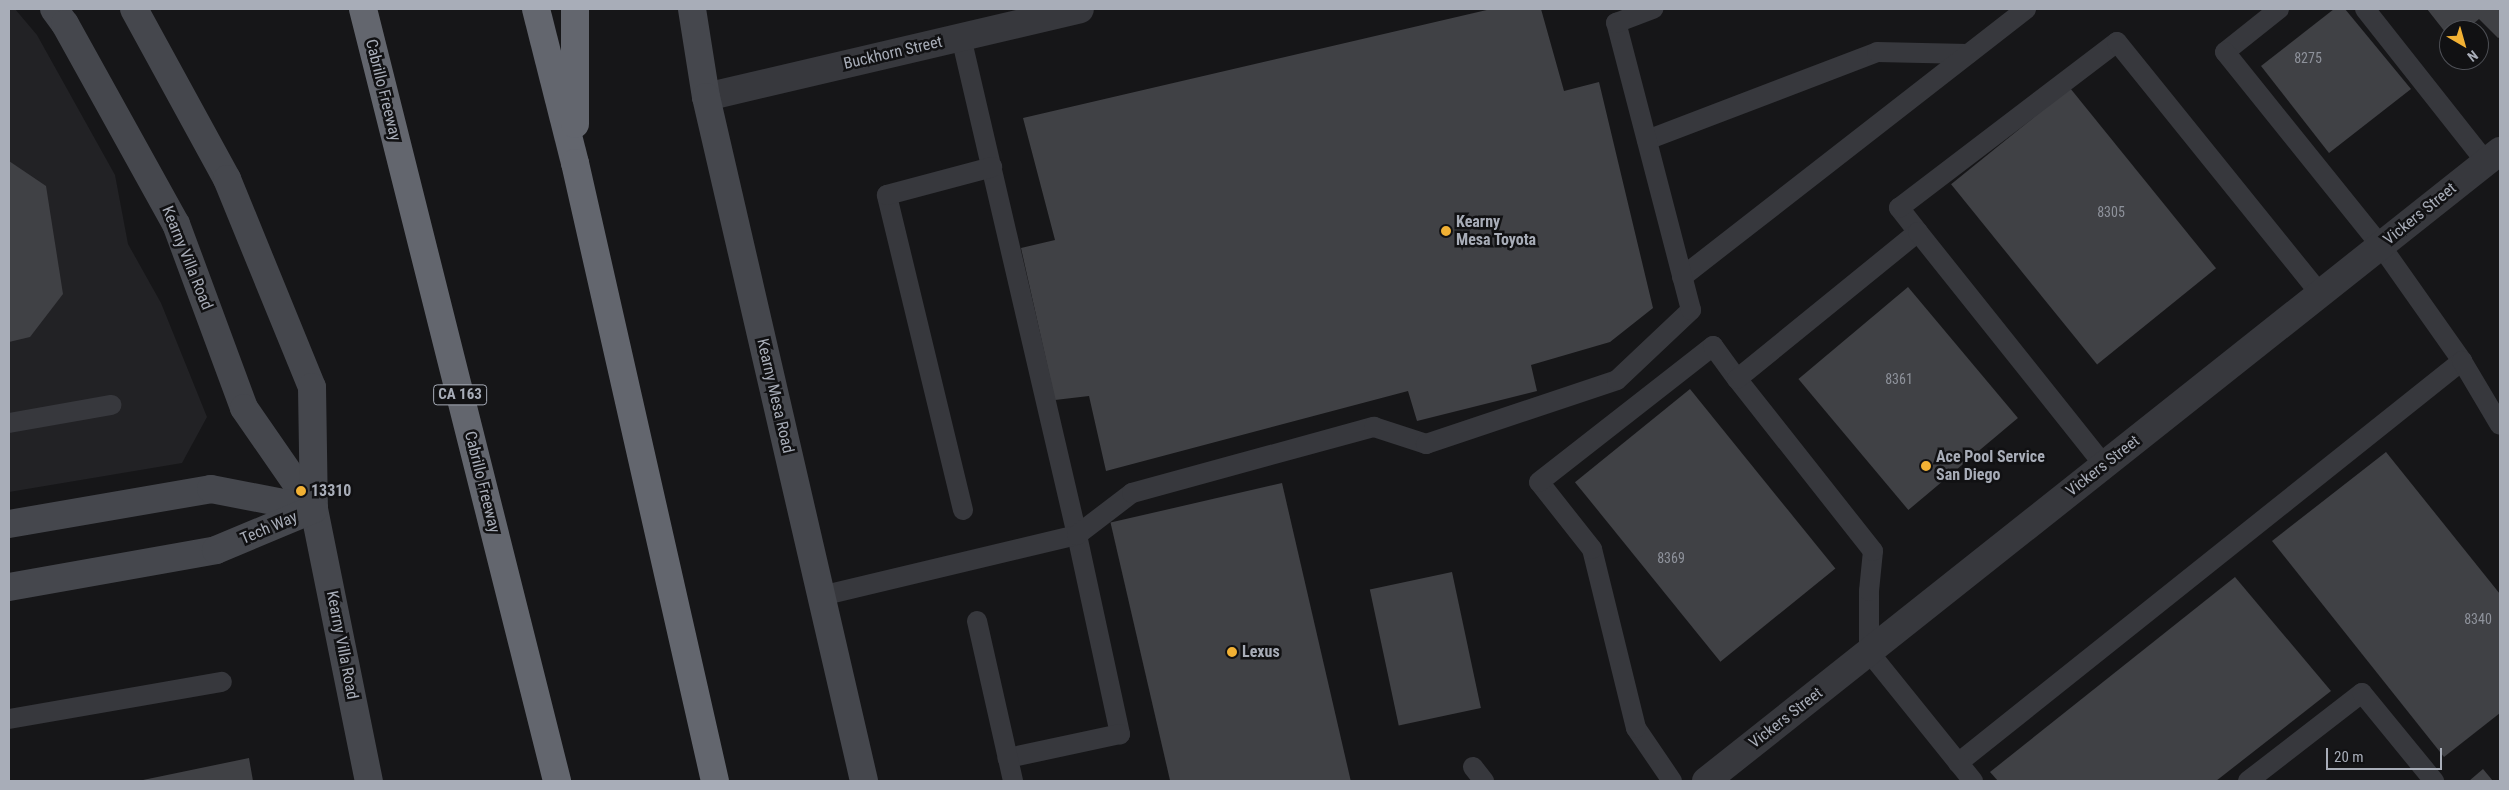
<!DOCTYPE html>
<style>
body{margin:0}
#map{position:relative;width:2509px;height:790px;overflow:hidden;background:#161618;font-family:"Roboto Condensed",sans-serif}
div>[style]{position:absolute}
.built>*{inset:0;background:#222225}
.building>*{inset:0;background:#404145;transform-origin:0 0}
.lane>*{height:20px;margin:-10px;padding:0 10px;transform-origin:10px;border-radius:10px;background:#37383d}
.street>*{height:28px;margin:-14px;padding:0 14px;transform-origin:14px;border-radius:14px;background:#37383d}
.secondary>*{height:28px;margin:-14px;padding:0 14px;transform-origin:14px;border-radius:14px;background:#45474d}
.highway>*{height:28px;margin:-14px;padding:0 14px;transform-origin:14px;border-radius:14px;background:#63666e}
.dots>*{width:14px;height:14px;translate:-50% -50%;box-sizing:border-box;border:2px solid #111113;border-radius:50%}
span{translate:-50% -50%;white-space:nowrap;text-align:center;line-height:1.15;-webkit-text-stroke:5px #111113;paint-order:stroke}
.number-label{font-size:14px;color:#8e929b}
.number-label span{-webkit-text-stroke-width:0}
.shield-label span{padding:1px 4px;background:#111113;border:1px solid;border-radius:4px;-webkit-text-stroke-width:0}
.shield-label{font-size:15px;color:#a8adb8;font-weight:700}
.street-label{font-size:16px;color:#a8adb8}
.poi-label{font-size:16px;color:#a8adb8;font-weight:700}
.left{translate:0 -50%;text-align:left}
.frame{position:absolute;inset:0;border:10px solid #a8adb8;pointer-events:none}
.north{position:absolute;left:2439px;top:20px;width:50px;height:50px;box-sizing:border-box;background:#111113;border:1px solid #4d4f55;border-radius:50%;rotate:142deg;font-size:14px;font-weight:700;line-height:20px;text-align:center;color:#a8adb8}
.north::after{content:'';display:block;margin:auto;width:18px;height:22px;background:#f2b134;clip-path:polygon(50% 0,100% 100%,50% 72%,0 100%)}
.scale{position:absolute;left:2326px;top:748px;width:116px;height:22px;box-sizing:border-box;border:2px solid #a8adb8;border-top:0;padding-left:6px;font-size:15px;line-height:18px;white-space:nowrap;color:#a8adb8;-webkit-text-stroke:4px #111113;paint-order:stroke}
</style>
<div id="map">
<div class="built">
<div style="clip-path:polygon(9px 9px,15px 9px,37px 35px,115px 175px,128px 244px,161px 303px,207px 417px,182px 463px,9px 492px)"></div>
</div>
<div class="building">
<div style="clip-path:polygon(1491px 9px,1541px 9px,1564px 91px,1599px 82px,1653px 308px,1610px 342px,1531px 365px,1537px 391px,1417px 421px,1408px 391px,1106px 471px,1089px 396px,1055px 400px,1021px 248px,1055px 240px,1023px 118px)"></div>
<div style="clip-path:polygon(2334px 9px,2345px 9px,2411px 89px,2329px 153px,2261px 66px)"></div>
<div style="clip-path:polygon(2427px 9px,2500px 9px,2500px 37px,2498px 38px,2479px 19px,2466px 30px,2449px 30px,2449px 37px)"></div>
<div style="left:2070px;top:88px;width:232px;height:153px;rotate:51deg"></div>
<div style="clip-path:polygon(9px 161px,46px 186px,63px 294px,30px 337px,9px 342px)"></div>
<div style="left:1908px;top:287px;width:171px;height:143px;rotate:50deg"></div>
<div style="left:1690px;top:389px;width:231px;height:148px;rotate:51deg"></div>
<div style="clip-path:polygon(2386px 452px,2500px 594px,2500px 713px,2444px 757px,2272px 541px)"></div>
<div style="left:1282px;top:483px;width:306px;height:176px;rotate:77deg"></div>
<div style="left:1452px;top:572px;width:139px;height:84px;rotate:78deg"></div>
<div style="clip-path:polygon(2235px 577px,2331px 691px,2216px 781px,1998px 781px,1990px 772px)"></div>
<div style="clip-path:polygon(249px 758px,253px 781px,143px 781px,143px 780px)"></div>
<div style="clip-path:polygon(2483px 769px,2493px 781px,2469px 781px)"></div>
</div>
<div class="lane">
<div style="left:2279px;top:9px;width:69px;rotate:141.5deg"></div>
<div style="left:2225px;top:52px;width:249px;rotate:51.2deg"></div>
<div style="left:2381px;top:246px;width:141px;rotate:54.8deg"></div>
<div style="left:2365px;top:9px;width:195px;rotate:51.7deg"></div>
<div style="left:961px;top:37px;width:511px;rotate:76.89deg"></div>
<div style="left:1077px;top:535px;width:204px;rotate:77.8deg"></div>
<div style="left:1120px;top:734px;width:115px;rotate:167.9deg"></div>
<div style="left:1647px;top:140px;width:246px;rotate:-20.9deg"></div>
<div style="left:1877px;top:52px;width:91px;rotate:1.3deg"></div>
<div style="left:1918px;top:232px;width:31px;rotate:-128deg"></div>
<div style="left:1899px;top:208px;width:274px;rotate:-37.3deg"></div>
<div style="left:2117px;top:42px;width:324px;rotate:51.1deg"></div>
<div style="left:1682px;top:277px;width:436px;rotate:-37.9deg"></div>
<div style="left:9px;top:423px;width:104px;rotate:-10deg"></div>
<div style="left:963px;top:510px;width:324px;rotate:-103.6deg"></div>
<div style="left:887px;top:195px;width:109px;rotate:-14.9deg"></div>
<div style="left:821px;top:596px;width:263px;rotate:-13.4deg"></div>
<div style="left:1077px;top:535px;width:69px;rotate:-37.4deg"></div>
<div style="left:1132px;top:493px;width:251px;rotate:-15.3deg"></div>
<div style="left:1374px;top:427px;width:55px;rotate:18.1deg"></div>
<div style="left:1426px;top:444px;width:201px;rotate:-18.5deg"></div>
<div style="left:1617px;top:380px;width:102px;rotate:-43.4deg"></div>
<div style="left:1691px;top:310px;width:297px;rotate:-104.6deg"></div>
<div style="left:1616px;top:23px;width:40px;rotate:-21deg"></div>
<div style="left:977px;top:621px;width:164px;rotate:77.3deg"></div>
<div style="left:9px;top:719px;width:216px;rotate:-9.9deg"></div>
<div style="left:1958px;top:763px;width:645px;rotate:-38.58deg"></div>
<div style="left:2462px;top:361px;width:74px;rotate:59.3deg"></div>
<div style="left:1473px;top:767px;width:18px;rotate:52deg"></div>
<div style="left:1672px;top:781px;width:64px;rotate:-124.2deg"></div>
<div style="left:1636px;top:728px;width:184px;rotate:-103.8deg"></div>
<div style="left:1592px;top:549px;width:85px;rotate:-128.3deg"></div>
<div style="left:1539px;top:482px;width:221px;rotate:-38deg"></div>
<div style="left:1713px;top:346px;width:41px;rotate:54deg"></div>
<div style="left:1973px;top:781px;width:166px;rotate:-128.9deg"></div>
<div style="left:1869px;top:652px;width:61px;rotate:-90deg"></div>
<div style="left:1869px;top:591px;width:40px;rotate:-84.3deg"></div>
<div style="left:1873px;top:551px;width:219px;rotate:-128.3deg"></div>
<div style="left:1737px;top:379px;width:233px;rotate:-39.1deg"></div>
<div style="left:1918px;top:232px;width:298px;rotate:51.4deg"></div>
<div style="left:2248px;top:781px;width:144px;rotate:-37.7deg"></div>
<div style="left:2362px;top:693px;width:114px;rotate:50.7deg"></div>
</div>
<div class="street">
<div style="left:706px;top:97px;width:384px;rotate:-13.2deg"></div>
<div style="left:1706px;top:781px;width:1014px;rotate:-38.43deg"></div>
</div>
<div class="secondary">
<div style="left:54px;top:9px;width:19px;rotate:54deg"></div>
<div style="left:65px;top:24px;width:229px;rotate:61deg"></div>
<div style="left:176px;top:224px;width:196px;rotate:69.7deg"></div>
<div style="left:244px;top:408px;width:123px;rotate:55.3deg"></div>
<div style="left:134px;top:9px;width:194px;rotate:61.3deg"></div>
<div style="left:227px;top:179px;width:225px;rotate:67.8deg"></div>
<div style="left:312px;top:387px;width:122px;rotate:89.1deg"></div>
<div style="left:314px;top:509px;width:278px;rotate:78.6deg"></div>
<div style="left:692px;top:9px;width:89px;rotate:81deg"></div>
<div style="left:706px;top:97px;width:702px;rotate:76.99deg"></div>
<div style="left:9px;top:524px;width:205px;rotate:-9.8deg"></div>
<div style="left:211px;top:489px;width:105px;rotate:11deg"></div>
<div style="left:9px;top:587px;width:210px;rotate:-10.1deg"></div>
<div style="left:216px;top:550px;width:106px;rotate:-22.7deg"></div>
</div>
<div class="highway">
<div style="left:363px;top:9px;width:796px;rotate:75.89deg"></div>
<div style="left:536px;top:9px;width:159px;rotate:75.8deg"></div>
<div style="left:575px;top:163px;width:634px;rotate:77.24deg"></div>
<div style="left:575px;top:124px;width:115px;rotate:-90deg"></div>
</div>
<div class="dots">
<div style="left:1446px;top:231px;background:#f2b134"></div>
<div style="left:1926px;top:466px;background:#f2b134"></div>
<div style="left:301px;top:491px;background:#f2b134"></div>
<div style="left:1232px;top:652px;background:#f2b134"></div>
</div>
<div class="number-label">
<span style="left:2308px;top:58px">8275</span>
<span style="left:2111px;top:212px">8305</span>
<span style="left:1899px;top:379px">8361</span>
<span style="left:1671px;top:558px">8369</span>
<span style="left:2478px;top:619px">8340</span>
</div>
<div class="shield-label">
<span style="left:460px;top:395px">CA 163</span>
</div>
<div class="street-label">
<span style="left:893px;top:53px;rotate:-13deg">Buckhorn Street</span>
<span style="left:383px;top:90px;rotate:76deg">Cabrillo Freeway</span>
<span style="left:2420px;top:214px;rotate:-39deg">Vickers Street</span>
<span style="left:187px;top:258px;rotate:68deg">Kearny Villa Road</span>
<span style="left:775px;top:396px;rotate:77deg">Kearny Mesa Road</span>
<span style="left:2103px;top:466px;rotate:-38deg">Vickers Street</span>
<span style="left:482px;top:482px;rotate:76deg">Cabrillo Freeway</span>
<span style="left:269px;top:528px;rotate:-23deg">Tech Way</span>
<span style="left:342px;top:645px;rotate:79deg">Kearny Villa Road</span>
<span style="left:1786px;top:718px;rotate:-38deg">Vickers Street</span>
</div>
<div class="poi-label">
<span class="left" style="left:1456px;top:231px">Kearny<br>Mesa Toyota</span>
<span class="left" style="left:1936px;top:466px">Ace Pool Service<br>San Diego</span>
<span class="left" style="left:311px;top:491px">13310</span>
<span class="left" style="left:1242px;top:652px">Lexus</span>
</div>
<div class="frame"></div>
<div class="north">N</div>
<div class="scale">20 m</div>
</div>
